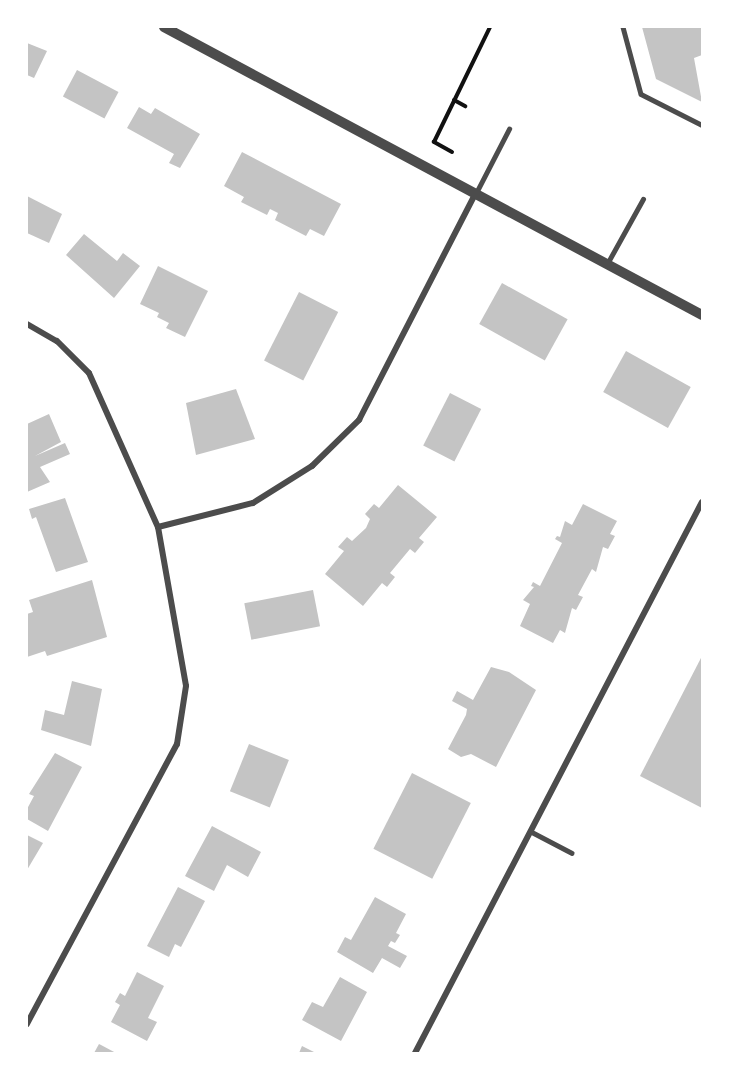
<!DOCTYPE html>
<style>
body{margin:0}
#map{position:relative;width:729px;height:1080px;overflow:hidden;background:#fff;font-family:"Roboto Condensed",sans-serif}
div>[style]{position:absolute}
.building>*{inset:0;background:#c4c4c4;transform-origin:0 0}
.path>*{height:4px;margin:-2px;padding:0 2px;transform-origin:2px;border-radius:2px;background:#111}
.service>*{height:4.5px;margin:-2.25px;padding:0 2.25px;transform-origin:2.25px;border-radius:2.25px;background:#4c4c4c}
.minor>*{height:6px;margin:-3px;padding:0 3px;transform-origin:3px;border-radius:3px;background:#4c4c4c}
.tertiary>*{height:10px;margin:-5px;padding:0 5px;transform-origin:5px;border-radius:5px;background:#4c4c4c}
span{translate:-50% -50%;white-space:nowrap;text-align:center;line-height:1.15;-webkit-text-stroke:6px #fff;paint-order:stroke}
.frame{position:absolute;inset:0;border:28px solid #fff;pointer-events:none}
</style>
<div id="map">
<div class="building">
<div style="clip-path:polygon(642px 27px,702px 27px,702px 55px,694px 58px,702px 102px,656px 79px)"></div>
<div style="clip-path:polygon(27px 43px,47px 51px,34px 78px,27px 75px)"></div>
<div style="left:77px;top:70px;width:47px;height:30px;rotate:28deg"></div>
<div style="clip-path:polygon(139px 107px,151px 114px,155px 108px,200px 134px,180px 168px,169px 163px,174px 154px,127px 128px)"></div>
<div style="clip-path:polygon(242px 152px,341px 204px,324px 236px,310px 229px,306px 236px,275px 220px,278px 213px,270px 209px,267px 215px,241px 202px,244px 197px,224px 186px)"></div>
<div style="clip-path:polygon(27px 196px,62px 214px,49px 243px,27px 233px)"></div>
<div style="clip-path:polygon(84px 234px,117px 261px,123px 253px,140px 266px,114px 298px,66px 255px)"></div>
<div style="clip-path:polygon(158px 266px,208px 291px,185px 337px,166px 328px,169px 323px,157px 317px,159px 313px,140px 304px)"></div>
<div style="left:502px;top:283px;width:75px;height:47px;rotate:29deg"></div>
<div style="left:299px;top:292px;width:44px;height:77px;rotate:27deg"></div>
<div style="left:626px;top:351px;width:74px;height:47px;rotate:29deg"></div>
<div style="clip-path:polygon(236px 389px,255px 439px,196px 455px,186px 403px)"></div>
<div style="left:450px;top:393px;width:35px;height:59px;rotate:27deg"></div>
<div style="clip-path:polygon(49px 414px,61px 442px,35px 456px,65px 443px,70px 454px,40px 467px,50px 482px,27px 492px,27px 424px)"></div>
<div style="clip-path:polygon(398px 485px,437px 517px,419px 538px,424px 542px,415px 553px,410px 549px,390px 573px,395px 577px,387px 587px,382px 583px,363px 606px,325px 574px,344px 551px,338px 547px,347px 537px,352px 541px,366px 528px,370px 519px,365px 514px,374px 504px,379px 508px)"></div>
<div style="clip-path:polygon(65px 498px,88px 562px,56px 572px,36px 517px,32px 519px,29px 509px)"></div>
<div style="clip-path:polygon(583px 504px,617px 521px,610px 534px,615px 536px,608px 549px,603px 547px,596px 572px,592px 569px,578px 595px,583px 597px,576px 610px,572px 608px,565px 633px,560px 630px,553px 643px,520px 626px,530px 604px,523px 600px,534px 587px,531px 586px,533px 582px,540px 586px,562px 543px,555px 539px,557px 536px,560px 537px,565px 521px,572px 525px)"></div>
<div style="clip-path:polygon(92px 580px,107px 637px,47px 656px,45px 651px,27px 657px,27px 614px,33px 612px,29px 600px)"></div>
<div style="left:313px;top:590px;width:37px;height:70px;rotate:79deg"></div>
<div style="clip-path:polygon(702px 656px,702px 808px,640px 776px)"></div>
<div style="clip-path:polygon(491px 667px,509px 672px,536px 690px,496px 767px,471px 754px,461px 757px,448px 749px,466px 715px,467px 709px,452px 701px,457px 691px,473px 700px)"></div>
<div style="clip-path:polygon(72px 681px,102px 689px,91px 746px,41px 730px,45px 710px,64px 715px)"></div>
<div style="left:249px;top:744px;width:43px;height:51px;rotate:22deg"></div>
<div style="clip-path:polygon(55px 753px,82px 767px,48px 831px,27px 819px,27px 809px,34px 796px,29px 794px)"></div>
<div style="left:412px;top:773px;width:66px;height:85px;rotate:27deg"></div>
<div style="clip-path:polygon(212px 826px,261px 852px,248px 877px,227px 865px,214px 891px,185px 876px)"></div>
<div style="clip-path:polygon(27px 835px,43px 843px,27px 870px)"></div>
<div style="clip-path:polygon(178px 887px,205px 901px,181px 947px,175px 944px,169px 957px,147px 946px)"></div>
<div style="clip-path:polygon(375px 897px,406px 914px,396px 933px,400px 935px,395px 943px,391px 941px,388px 946px,407px 956px,400px 968px,382px 958px,373px 973px,337px 952px,345px 937px,351px 940px)"></div>
<div style="clip-path:polygon(137px 972px,164px 986px,148px 1018px,157px 1022px,147px 1041px,111px 1022px,120px 1005px,115px 1002px,120px 993px,125px 996px)"></div>
<div style="clip-path:polygon(340px 977px,367px 992px,341px 1041px,302px 1020px,312px 1002px,323px 1007px)"></div>
<div style="clip-path:polygon(99px 1044px,101px 1045px,116px 1053px,94px 1053px)"></div>
<div style="clip-path:polygon(302px 1046px,316px 1053px,299px 1053px)"></div>
</div>
<div class="path">
<div style="left:454px;top:100px;width:13px;rotate:29deg"></div>
<div style="left:452px;top:152px;width:21px;rotate:-151deg"></div>
<div style="left:434px;top:142px;width:128px;rotate:-64deg"></div>
</div>
<div class="service">
<div style="left:623px;top:27px;width:69px;rotate:75deg"></div>
<div style="left:641px;top:94px;width:68px;rotate:26.9deg"></div>
<div style="left:476px;top:193px;width:72px;rotate:-62.7deg"></div>
<div style="left:607px;top:264px;width:74px;rotate:-61deg"></div>
<div style="left:530px;top:831px;width:47px;rotate:27.6deg"></div>
</div>
<div class="minor">
<div style="left:27px;top:324px;width:34px;rotate:30deg"></div>
<div style="left:57px;top:341px;width:45px;rotate:45deg"></div>
<div style="left:89px;top:373px;width:169px;rotate:65.9deg"></div>
<div style="left:158px;top:527px;width:161px;rotate:80deg"></div>
<div style="left:186px;top:686px;width:59px;rotate:98.8deg"></div>
<div style="left:177px;top:744px;width:318px;rotate:118.2deg"></div>
<div style="left:158px;top:527px;width:98px;rotate:-14.2deg"></div>
<div style="left:253px;top:503px;width:70px;rotate:-32.1deg"></div>
<div style="left:312px;top:466px;width:66px;rotate:-44.4deg"></div>
<div style="left:359px;top:420px;width:254px;rotate:-62.8deg"></div>
<div style="left:415px;top:1053px;width:621px;rotate:-62.49deg"></div>
</div>
<div class="tertiary">
<div style="left:164px;top:27px;width:610px;rotate:28.16deg"></div>
</div>
<div class="frame"></div>
</div>
